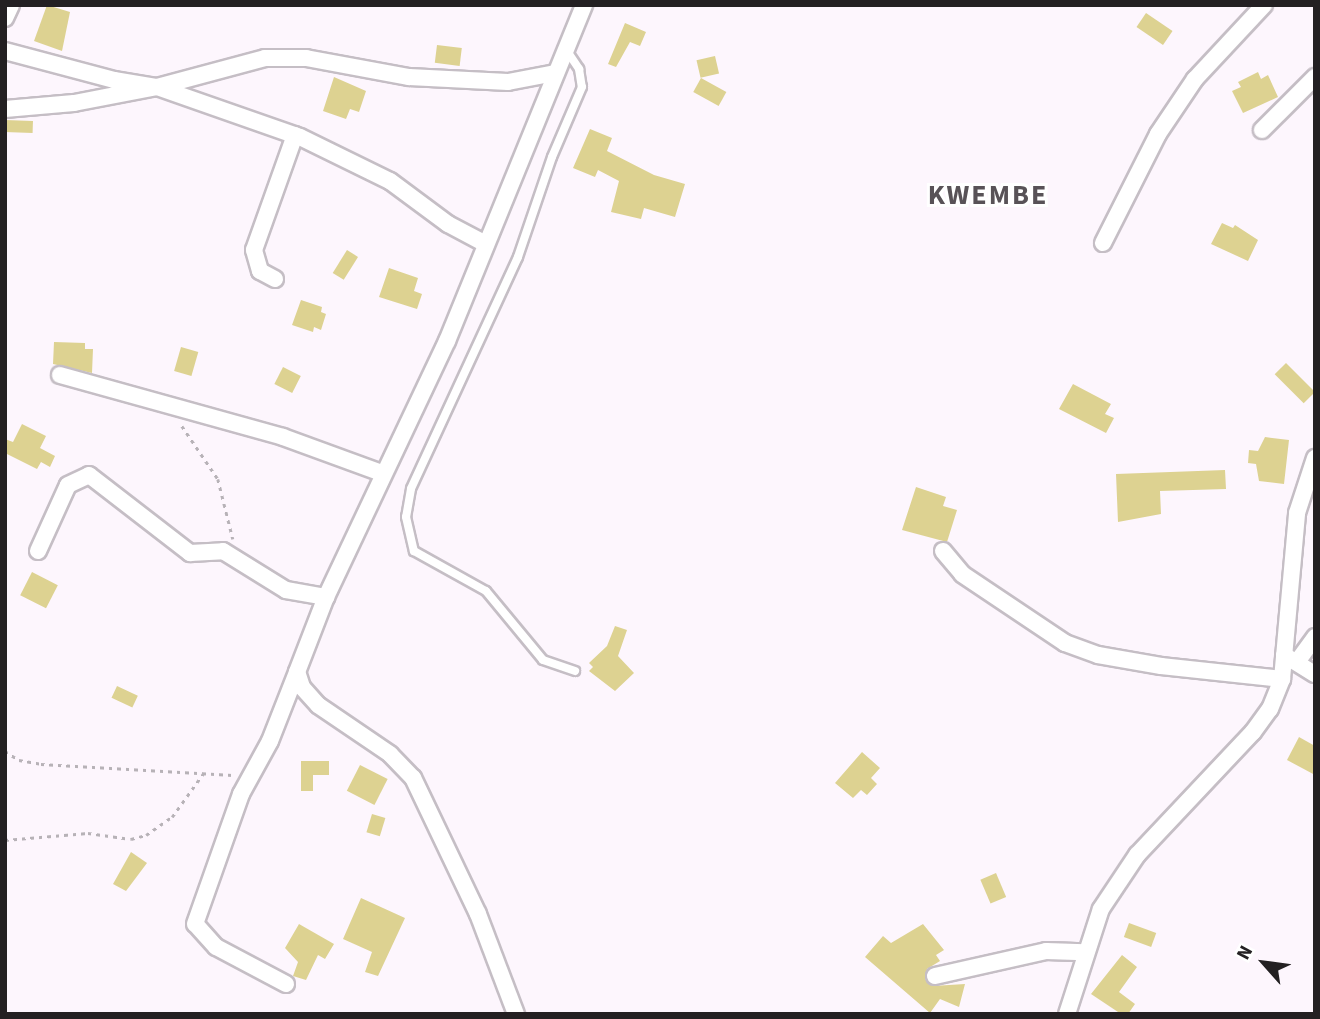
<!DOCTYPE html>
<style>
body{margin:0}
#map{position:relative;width:1320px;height:1019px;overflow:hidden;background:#fdf6fd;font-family:"Source Sans 3",sans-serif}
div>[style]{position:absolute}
.building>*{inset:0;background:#ddd291;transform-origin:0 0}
.path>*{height:2.5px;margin-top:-1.25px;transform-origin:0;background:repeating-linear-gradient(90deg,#b7b2b7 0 3.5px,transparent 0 8.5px)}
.roads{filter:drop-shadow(2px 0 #c5bec5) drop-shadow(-2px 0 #c5bec5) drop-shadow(0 2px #c5bec5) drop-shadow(0 -2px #c5bec5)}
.service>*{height:8px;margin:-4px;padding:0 4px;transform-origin:4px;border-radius:4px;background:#fff}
.minor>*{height:16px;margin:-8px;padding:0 8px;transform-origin:8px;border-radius:8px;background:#fff}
span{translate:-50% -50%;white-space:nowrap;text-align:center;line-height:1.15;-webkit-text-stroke:6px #fff;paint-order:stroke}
.district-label{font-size:28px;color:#585257;font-weight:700;letter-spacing:2px}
.frame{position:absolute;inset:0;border:7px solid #232022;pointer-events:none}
.north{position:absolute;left:1229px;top:928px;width:70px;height:70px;-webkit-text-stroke:5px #fff;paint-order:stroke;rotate:298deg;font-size:19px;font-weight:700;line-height:28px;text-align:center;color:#232022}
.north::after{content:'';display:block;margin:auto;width:24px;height:32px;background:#232022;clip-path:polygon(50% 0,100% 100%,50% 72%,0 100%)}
</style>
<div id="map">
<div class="building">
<div style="clip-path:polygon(47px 5px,70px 12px,62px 51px,34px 41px)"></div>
<div style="left:1146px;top:13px;width:32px;height:17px;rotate:34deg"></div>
<div style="clip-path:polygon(625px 23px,646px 32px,640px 46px,630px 42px,616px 67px,608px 64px)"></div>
<div style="left:437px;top:45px;width:25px;height:18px;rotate:7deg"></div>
<div style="left:715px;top:56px;width:18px;height:19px;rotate:77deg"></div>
<div style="clip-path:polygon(1258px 72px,1261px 79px,1268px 75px,1278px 97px,1243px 113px,1232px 91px,1241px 87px,1238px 82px)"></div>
<div style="clip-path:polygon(334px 77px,366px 91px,359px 112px,350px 109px,346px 119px,323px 111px)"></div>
<div style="left:701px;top:78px;width:29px;height:16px;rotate:29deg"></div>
<div style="left:5px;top:120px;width:28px;height:12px;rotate:2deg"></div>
<div style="clip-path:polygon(590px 129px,612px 138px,607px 151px,654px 175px,685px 184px,675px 217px,644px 208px,641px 219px,611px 212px,619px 181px,598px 170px,595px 177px,573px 168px)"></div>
<div style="clip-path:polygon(1222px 223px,1233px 228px,1235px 225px,1258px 240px,1248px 261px,1211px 244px)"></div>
<div style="left:347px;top:250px;width:13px;height:27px;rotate:32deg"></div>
<div style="clip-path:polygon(389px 268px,418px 278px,414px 291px,422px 294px,417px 309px,379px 297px)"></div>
<div style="clip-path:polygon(301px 300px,322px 307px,321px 312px,326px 314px,321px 330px,314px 327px,313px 332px,292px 325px)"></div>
<div style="clip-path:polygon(54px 342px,85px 343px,85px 349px,93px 349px,92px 373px,53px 364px)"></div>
<div style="left:181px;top:347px;width:18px;height:25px;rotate:16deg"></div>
<div style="left:1286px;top:363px;width:41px;height:16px;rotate:45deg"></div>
<div style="left:283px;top:367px;width:20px;height:19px;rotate:27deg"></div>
<div style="clip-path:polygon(1073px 384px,1111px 404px,1105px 414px,1114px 418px,1106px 433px,1059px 409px)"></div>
<div style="clip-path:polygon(22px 424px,46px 436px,40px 448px,55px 456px,50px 467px,41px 462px,37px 469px,5px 453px,5px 439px,13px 442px)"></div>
<div style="clip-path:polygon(1265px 437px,1289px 440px,1284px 484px,1259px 481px,1256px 464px,1248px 463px,1249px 450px,1258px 451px)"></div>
<div style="clip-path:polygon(1225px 470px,1226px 489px,1160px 491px,1161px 514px,1118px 522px,1116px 474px)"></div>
<div style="clip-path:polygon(916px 487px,946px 497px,943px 506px,957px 510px,947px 542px,902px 530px)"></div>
<div style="left:32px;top:572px;width:29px;height:26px;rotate:27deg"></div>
<div style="clip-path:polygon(615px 626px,627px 630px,618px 656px,634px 673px,615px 691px,589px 671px,593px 667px,589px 663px,607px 646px)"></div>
<div style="left:117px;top:686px;width:23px;height:13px;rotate:25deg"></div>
<div style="clip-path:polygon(1299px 737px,1315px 746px,1315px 775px,1287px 760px)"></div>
<div style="clip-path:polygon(862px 752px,880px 768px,871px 778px,877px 784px,867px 795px,861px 790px,853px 798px,835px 783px)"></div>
<div style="clip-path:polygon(301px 761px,329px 761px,329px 775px,313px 775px,313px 791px,301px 791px)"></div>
<div style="left:360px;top:765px;width:31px;height:29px;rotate:27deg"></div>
<div style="left:372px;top:814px;width:14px;height:19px;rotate:17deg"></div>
<div style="clip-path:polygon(131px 852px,147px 863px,126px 891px,113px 884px)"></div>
<div style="left:996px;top:873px;width:26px;height:17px;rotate:67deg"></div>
<div style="clip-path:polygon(361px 898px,405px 918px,378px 976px,365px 972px,372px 952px,343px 939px)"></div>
<div style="left:1129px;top:923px;width:29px;height:15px;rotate:20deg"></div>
<div style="clip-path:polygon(299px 924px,334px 944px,325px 959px,318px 955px,306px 980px,293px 976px,298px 962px,285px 948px)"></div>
<div style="clip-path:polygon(923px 924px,944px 950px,936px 955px,940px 961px,927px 969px,925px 979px,933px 986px,965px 984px,959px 1007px,940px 999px,930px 1013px,865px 957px,883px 936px,891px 943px)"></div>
<div style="clip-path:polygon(1122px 955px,1137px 967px,1119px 992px,1135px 1004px,1128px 1014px,1121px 1014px,1091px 994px)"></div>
</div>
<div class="path">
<div style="left:182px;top:426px;width:64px;rotate:55.8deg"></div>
<div style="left:218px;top:479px;width:62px;rotate:76deg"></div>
<div style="left:5px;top:751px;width:17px;rotate:33deg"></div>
<div style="left:19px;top:760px;width:22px;rotate:10deg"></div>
<div style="left:41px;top:764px;width:192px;rotate:3.3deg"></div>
<div style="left:5px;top:840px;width:83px;rotate:-4.8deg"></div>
<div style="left:88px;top:833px;width:43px;rotate:7.9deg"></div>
<div style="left:131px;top:839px;width:16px;rotate:-15deg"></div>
<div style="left:146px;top:835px;width:32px;rotate:-35deg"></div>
<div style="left:172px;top:817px;width:57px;rotate:-54.3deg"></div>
</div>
<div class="roads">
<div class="service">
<div style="left:567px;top:51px;width:22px;rotate:56deg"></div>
<div style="left:579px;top:69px;width:18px;rotate:81deg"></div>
<div style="left:582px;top:87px;width:76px;rotate:113.2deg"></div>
<div style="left:552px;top:157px;width:106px;rotate:108.8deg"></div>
<div style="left:518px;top:257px;width:255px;rotate:114.8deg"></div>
<div style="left:411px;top:489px;width:28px;rotate:100deg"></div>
<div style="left:406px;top:517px;width:35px;rotate:77deg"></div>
<div style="left:414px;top:551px;width:82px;rotate:29.1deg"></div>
<div style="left:486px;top:591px;width:89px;rotate:50.4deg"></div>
<div style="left:543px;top:660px;width:34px;rotate:19deg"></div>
</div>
<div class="minor">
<div style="left:5px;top:18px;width:14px;rotate:-65deg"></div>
<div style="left:5px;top:51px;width:113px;rotate:14.9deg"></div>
<div style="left:114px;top:80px;width:44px;rotate:9.2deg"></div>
<div style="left:157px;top:87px;width:151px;rotate:19.3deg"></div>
<div style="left:300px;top:137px;width:100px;rotate:26.1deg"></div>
<div style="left:390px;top:181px;width:72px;rotate:36.6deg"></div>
<div style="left:448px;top:224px;width:43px;rotate:27.8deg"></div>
<div style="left:5px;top:109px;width:69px;rotate:-5deg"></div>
<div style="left:74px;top:103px;width:85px;rotate:-10.9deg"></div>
<div style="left:157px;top:87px;width:112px;rotate:-15deg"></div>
<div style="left:265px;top:58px;width:41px"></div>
<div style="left:306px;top:58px;width:105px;rotate:10.5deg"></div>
<div style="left:409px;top:77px;width:99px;rotate:2.9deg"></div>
<div style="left:508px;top:82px;width:48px;rotate:-10.8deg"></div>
<div style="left:1262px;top:130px;width:75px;rotate:-45deg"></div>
<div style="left:1103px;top:243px;width:122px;rotate:-63.2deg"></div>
<div style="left:1158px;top:134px;width:66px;rotate:-56.1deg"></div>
<div style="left:1195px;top:79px;width:101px;rotate:-47deg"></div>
<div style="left:275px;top:279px;width:17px;rotate:-152deg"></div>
<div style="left:260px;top:271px;width:22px;rotate:-106deg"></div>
<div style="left:254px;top:250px;width:122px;rotate:-70.4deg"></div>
<div style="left:60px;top:375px;width:231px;rotate:15.5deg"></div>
<div style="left:283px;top:437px;width:105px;rotate:20deg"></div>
<div style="left:38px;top:551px;width:72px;rotate:-65.6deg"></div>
<div style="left:68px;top:485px;width:23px;rotate:-25deg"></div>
<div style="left:89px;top:475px;width:128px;rotate:37.7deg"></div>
<div style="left:190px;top:553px;width:33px;rotate:-3deg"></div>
<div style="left:223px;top:551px;width:74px;rotate:31.8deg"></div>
<div style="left:286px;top:590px;width:41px;rotate:9.9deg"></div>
<div style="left:943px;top:551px;width:30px;rotate:50deg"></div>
<div style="left:962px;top:574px;width:124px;rotate:33.8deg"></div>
<div style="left:1065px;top:643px;width:35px;rotate:20deg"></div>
<div style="left:1098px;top:655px;width:64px;rotate:9.9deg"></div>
<div style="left:1161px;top:666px;width:122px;rotate:6.1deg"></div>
<div style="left:1284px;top:655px;width:36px;rotate:32deg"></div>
<div style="left:1297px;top:662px;width:31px;rotate:-54deg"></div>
<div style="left:935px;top:976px;width:114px;rotate:-12.7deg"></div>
<div style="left:1046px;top:951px;width:38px;rotate:2deg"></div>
<div style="left:286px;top:984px;width:79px;rotate:-152.1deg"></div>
<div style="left:216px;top:947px;width:31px;rotate:-132deg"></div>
<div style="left:195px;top:924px;width:138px;rotate:-70.5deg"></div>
<div style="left:241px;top:794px;width:60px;rotate:-61.3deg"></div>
<div style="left:270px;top:741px;width:74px;rotate:-68.6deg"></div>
<div style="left:516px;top:1014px;width:107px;rotate:-110.8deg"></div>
<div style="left:478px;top:914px;width:151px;rotate:-115.5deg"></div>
<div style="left:413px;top:778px;width:33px;rotate:-134deg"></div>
<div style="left:390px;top:754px;width:87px;rotate:-145.8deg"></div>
<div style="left:318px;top:705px;width:24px;rotate:-132deg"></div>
<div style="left:302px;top:687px;width:16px;rotate:-108deg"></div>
<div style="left:297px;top:672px;width:80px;rotate:-68.9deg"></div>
<div style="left:326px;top:597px;width:283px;rotate:-64.7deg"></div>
<div style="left:447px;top:341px;width:363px;rotate:-67.8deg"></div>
<div style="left:1067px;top:1014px;width:110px;rotate:-72.1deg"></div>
<div style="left:1101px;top:909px;width:65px;rotate:-56.3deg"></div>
<div style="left:1137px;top:855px;width:169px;rotate:-46.7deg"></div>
<div style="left:1253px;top:732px;width:29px;rotate:-54deg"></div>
<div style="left:1270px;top:709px;width:32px;rotate:-68deg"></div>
<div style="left:1282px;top:679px;width:167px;rotate:-84.8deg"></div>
<div style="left:1297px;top:513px;width:58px;rotate:-71.9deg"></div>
</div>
</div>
<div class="district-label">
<span style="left:988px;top:195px">KWEMBE</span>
</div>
<div class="frame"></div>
<div class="north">N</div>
</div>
